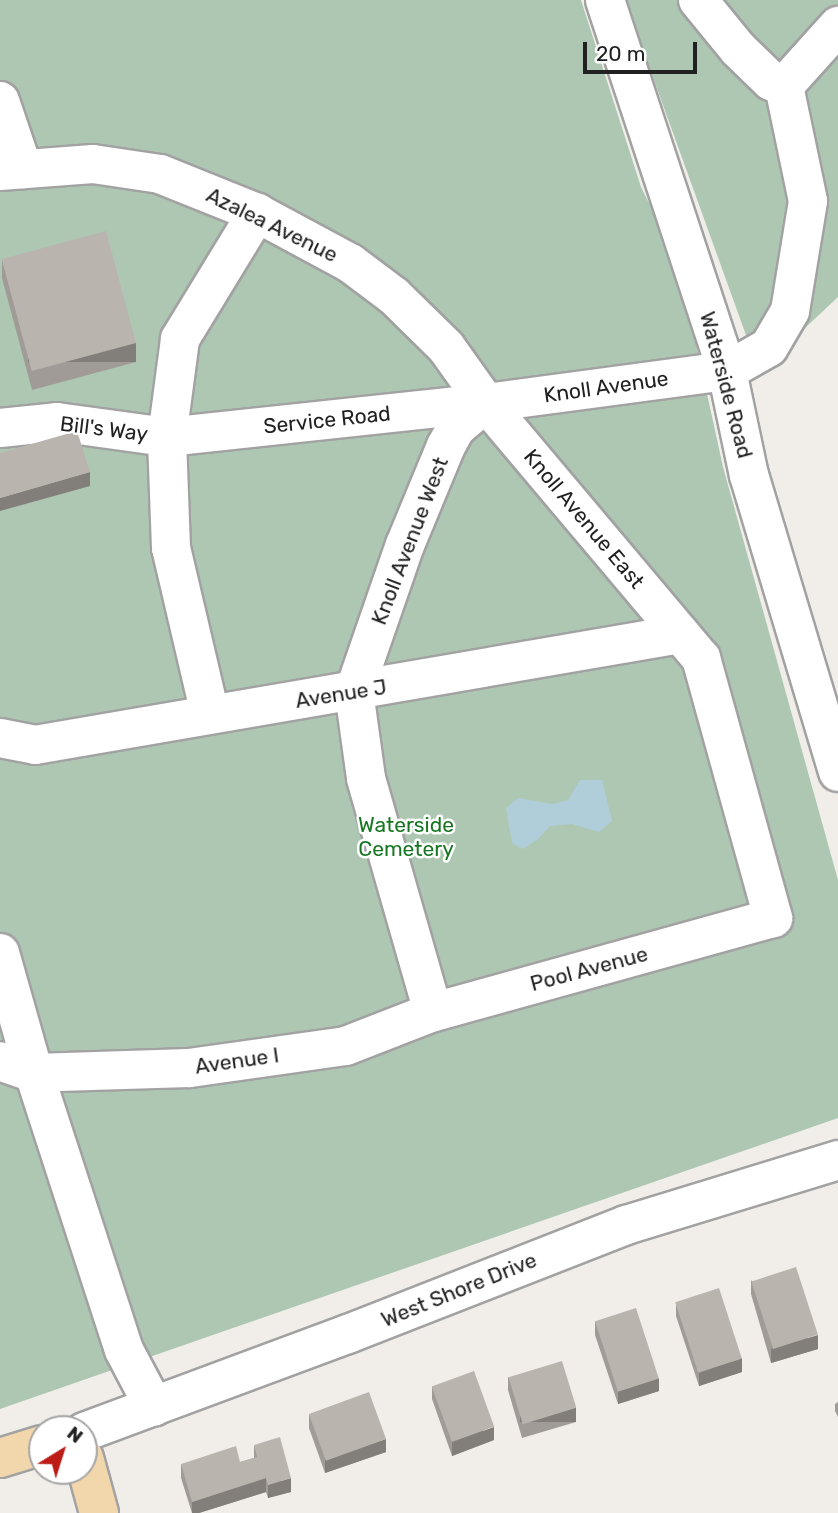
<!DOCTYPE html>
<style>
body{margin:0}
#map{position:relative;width:838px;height:1513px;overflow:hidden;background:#f1eee9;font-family:Rubik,sans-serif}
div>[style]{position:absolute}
.cemetery>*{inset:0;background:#adc7b2}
.water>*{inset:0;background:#afced9}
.roads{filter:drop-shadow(2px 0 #a2a2a2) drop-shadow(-2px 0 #a2a2a2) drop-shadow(0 2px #a2a2a2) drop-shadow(0 -2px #a2a2a2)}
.minor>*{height:38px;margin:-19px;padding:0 19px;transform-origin:19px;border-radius:19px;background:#fff}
.major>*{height:38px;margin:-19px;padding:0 19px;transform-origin:19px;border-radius:19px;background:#f3d7ac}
.wall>*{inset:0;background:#a09b96}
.shaded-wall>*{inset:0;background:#827e7a;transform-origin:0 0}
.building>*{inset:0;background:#bab4af;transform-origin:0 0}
span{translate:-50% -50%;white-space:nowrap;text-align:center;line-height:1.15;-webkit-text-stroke:5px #fff;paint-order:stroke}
.street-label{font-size:21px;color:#212121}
.park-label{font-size:21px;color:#187723}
.north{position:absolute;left:28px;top:1415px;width:70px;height:70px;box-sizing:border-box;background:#fff;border:2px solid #a6a6a6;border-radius:50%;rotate:38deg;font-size:19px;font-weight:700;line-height:28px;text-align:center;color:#212121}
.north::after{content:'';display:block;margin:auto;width:24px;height:32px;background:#bd1c16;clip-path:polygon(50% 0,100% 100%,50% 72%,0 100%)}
.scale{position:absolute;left:583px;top:42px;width:114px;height:32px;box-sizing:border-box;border:4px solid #212121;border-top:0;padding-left:9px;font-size:21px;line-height:24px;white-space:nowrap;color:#212121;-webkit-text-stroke:5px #fff;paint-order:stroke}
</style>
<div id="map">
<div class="cemetery">
<div style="clip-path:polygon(0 0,581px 0,641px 187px,678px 261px,723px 467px,838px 880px,838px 1118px,0 1409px)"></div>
<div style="clip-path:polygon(625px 0,838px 0,838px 297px,759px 371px)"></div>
</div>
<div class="water">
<div style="clip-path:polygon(580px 780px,602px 780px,612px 821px,599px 832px,572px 824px,550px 826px,537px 840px,523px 849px,512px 843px,506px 808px,518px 798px,553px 804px,568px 800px)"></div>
</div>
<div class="roads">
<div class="minor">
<div style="left:605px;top:0;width:391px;rotate:71.8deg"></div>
<div style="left:727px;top:371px;width:106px;rotate:78.1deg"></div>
<div style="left:749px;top:475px;width:310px;rotate:73.3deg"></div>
<div style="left:698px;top:0;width:63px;rotate:50.8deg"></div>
<div style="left:738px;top:49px;width:46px;rotate:44.1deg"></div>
<div style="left:771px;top:81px;width:14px;rotate:21deg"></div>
<div style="left:784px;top:86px;width:81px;rotate:-48deg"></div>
<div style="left:0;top:101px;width:72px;rotate:71.3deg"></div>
<div style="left:0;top:171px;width:93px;rotate:-4.3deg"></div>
<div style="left:93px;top:164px;width:68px;rotate:8.5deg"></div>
<div style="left:160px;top:174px;width:105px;rotate:21.9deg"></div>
<div style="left:257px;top:213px;width:106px;rotate:28.3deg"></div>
<div style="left:350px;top:263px;width:55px;rotate:36.9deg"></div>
<div style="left:394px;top:296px;width:73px;rotate:44.4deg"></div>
<div style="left:446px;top:347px;width:69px;rotate:54.5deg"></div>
<div style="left:486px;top:403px;width:334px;rotate:49.9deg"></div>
<div style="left:701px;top:658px;width:270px;rotate:74.5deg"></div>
<div style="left:773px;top:918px;width:353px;rotate:164.5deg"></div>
<div style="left:433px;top:1012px;width:93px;rotate:158.7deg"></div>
<div style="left:346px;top:1046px;width:159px;rotate:172deg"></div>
<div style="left:189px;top:1068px;width:155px;rotate:178.2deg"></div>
<div style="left:34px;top:1073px;width:36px;rotate:-161deg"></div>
<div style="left:0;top:428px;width:57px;rotate:-6deg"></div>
<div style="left:57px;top:422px;width:111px;rotate:7.8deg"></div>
<div style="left:167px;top:437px;width:321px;rotate:-6.1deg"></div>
<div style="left:486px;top:403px;width:243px;rotate:-7.6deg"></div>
<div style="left:727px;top:371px;width:48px;rotate:-29.7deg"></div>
<div style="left:769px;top:347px;width:42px;rotate:-59.7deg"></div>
<div style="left:790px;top:311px;width:111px;rotate:-80.7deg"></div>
<div style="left:808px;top:201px;width:117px;rotate:-101.8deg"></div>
<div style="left:210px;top:714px;width:171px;rotate:-103.2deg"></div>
<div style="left:171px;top:548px;width:111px;rotate:-92.1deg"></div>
<div style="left:167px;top:437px;width:99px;rotate:-82.4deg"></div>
<div style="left:180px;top:339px;width:148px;rotate:-58.6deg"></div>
<div style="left:0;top:738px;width:36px;rotate:11deg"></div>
<div style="left:35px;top:745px;width:655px;rotate:-9.75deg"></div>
<div style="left:0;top:953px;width:125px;rotate:74.2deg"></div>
<div style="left:34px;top:1073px;width:291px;rotate:72deg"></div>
<div style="left:124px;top:1350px;width:64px;rotate:62.2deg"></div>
<div style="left:433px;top:1012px;width:243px;rotate:-106deg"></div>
<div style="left:366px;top:778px;width:87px;rotate:-97.9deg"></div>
<div style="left:354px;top:692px;width:156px;rotate:-70.9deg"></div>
<div style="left:405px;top:545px;width:107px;rotate:-67.5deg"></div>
<div style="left:446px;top:446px;width:21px;rotate:-61deg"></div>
<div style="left:456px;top:428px;width:39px;rotate:-40deg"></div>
<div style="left:84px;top:1432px;width:282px;rotate:-20.4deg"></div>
<div style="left:348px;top:1334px;width:299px;rotate:-21.4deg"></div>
<div style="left:626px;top:1225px;width:222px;rotate:-17deg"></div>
</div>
<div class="major">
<div style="left:0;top:1458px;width:44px;rotate:-17.2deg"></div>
<div style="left:84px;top:1458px;width:57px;rotate:74.7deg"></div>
</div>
</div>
<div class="wall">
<div style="clip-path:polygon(2px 259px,136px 362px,32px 390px,2px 278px)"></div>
<div style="clip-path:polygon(751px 1280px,818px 1349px,771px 1363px,751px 1294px)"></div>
<div style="clip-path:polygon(676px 1303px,742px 1372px,699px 1386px,676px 1316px)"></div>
<div style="clip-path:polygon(595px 1321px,659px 1391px,618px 1404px,595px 1335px)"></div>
<div style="clip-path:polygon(508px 1377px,576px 1422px,522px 1438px,508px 1390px)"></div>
<div style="clip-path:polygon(432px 1386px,494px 1440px,452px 1456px,432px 1399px)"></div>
<div style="clip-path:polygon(838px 1402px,838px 1417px,835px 1411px,835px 1404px)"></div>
<div style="clip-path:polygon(309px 1415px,386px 1452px,325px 1473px,309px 1428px)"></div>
<div style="clip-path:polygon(254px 1445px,291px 1492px,268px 1498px,266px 1492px,199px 1513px,192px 1513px,181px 1478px,181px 1464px,240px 1462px,254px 1458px)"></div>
</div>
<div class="shaded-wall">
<div style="left:136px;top:343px;width:19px;height:108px;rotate:90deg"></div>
<div style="clip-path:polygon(90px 472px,90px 486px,0 511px,0 498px)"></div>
<div style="clip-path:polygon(818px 1335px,818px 1349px,771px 1363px,771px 1349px)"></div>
<div style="clip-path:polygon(742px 1358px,742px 1372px,699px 1386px,699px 1373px)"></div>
<div style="clip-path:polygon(659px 1378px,659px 1391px,618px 1404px,618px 1391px)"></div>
<div style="left:576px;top:1408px;width:14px;height:56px;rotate:90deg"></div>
<div style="clip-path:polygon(494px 1427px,494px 1440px,452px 1456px,452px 1442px)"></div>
<div style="clip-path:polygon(386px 1439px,386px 1452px,325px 1473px,325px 1459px)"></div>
<div style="clip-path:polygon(266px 1478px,266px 1492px,199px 1513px,192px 1513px,192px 1502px)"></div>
<div style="clip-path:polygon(291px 1478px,291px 1492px,268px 1498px,268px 1485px)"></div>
</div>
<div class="building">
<div style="left:106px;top:231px;width:116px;height:108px;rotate:75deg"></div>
<div style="clip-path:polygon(77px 431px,90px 472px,0 498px,0 453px)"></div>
<div style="left:796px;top:1267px;width:71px;height:47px;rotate:72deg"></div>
<div style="left:719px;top:1288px;width:74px;height:46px;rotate:72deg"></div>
<div style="left:636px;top:1308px;width:74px;height:43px;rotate:72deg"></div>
<div style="left:562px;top:1361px;width:49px;height:56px;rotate:73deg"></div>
<div style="left:474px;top:1371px;width:59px;height:45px;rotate:70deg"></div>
<div style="left:369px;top:1392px;width:50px;height:64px;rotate:70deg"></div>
<div style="clip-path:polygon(280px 1437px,291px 1478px,268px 1485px,266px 1478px,192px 1502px,181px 1464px,236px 1446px,240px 1462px,257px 1457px,254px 1445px)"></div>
</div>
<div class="street-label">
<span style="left:272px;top:225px;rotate:26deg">Azalea Avenue</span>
<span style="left:726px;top:385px;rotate:75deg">Waterside Road</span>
<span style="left:606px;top:387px;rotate:-8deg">Knoll Avenue</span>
<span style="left:327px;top:420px;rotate:-6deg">Service Road</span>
<span style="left:104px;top:429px;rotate:7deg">Bill's Way</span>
<span style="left:584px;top:519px;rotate:50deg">Knoll Avenue East</span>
<span style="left:410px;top:541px;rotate:-69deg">Knoll Avenue West</span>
<span style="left:341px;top:694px;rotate:-9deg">Avenue J</span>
<span style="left:589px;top:969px;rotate:-15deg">Pool Avenue</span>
<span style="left:237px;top:1061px;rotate:-8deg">Avenue I</span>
<span style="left:459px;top:1290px;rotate:-22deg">West Shore Drive</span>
</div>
<div class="park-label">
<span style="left:406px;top:837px">Waterside<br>Cemetery</span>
</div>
<div class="north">N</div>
<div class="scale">20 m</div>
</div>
